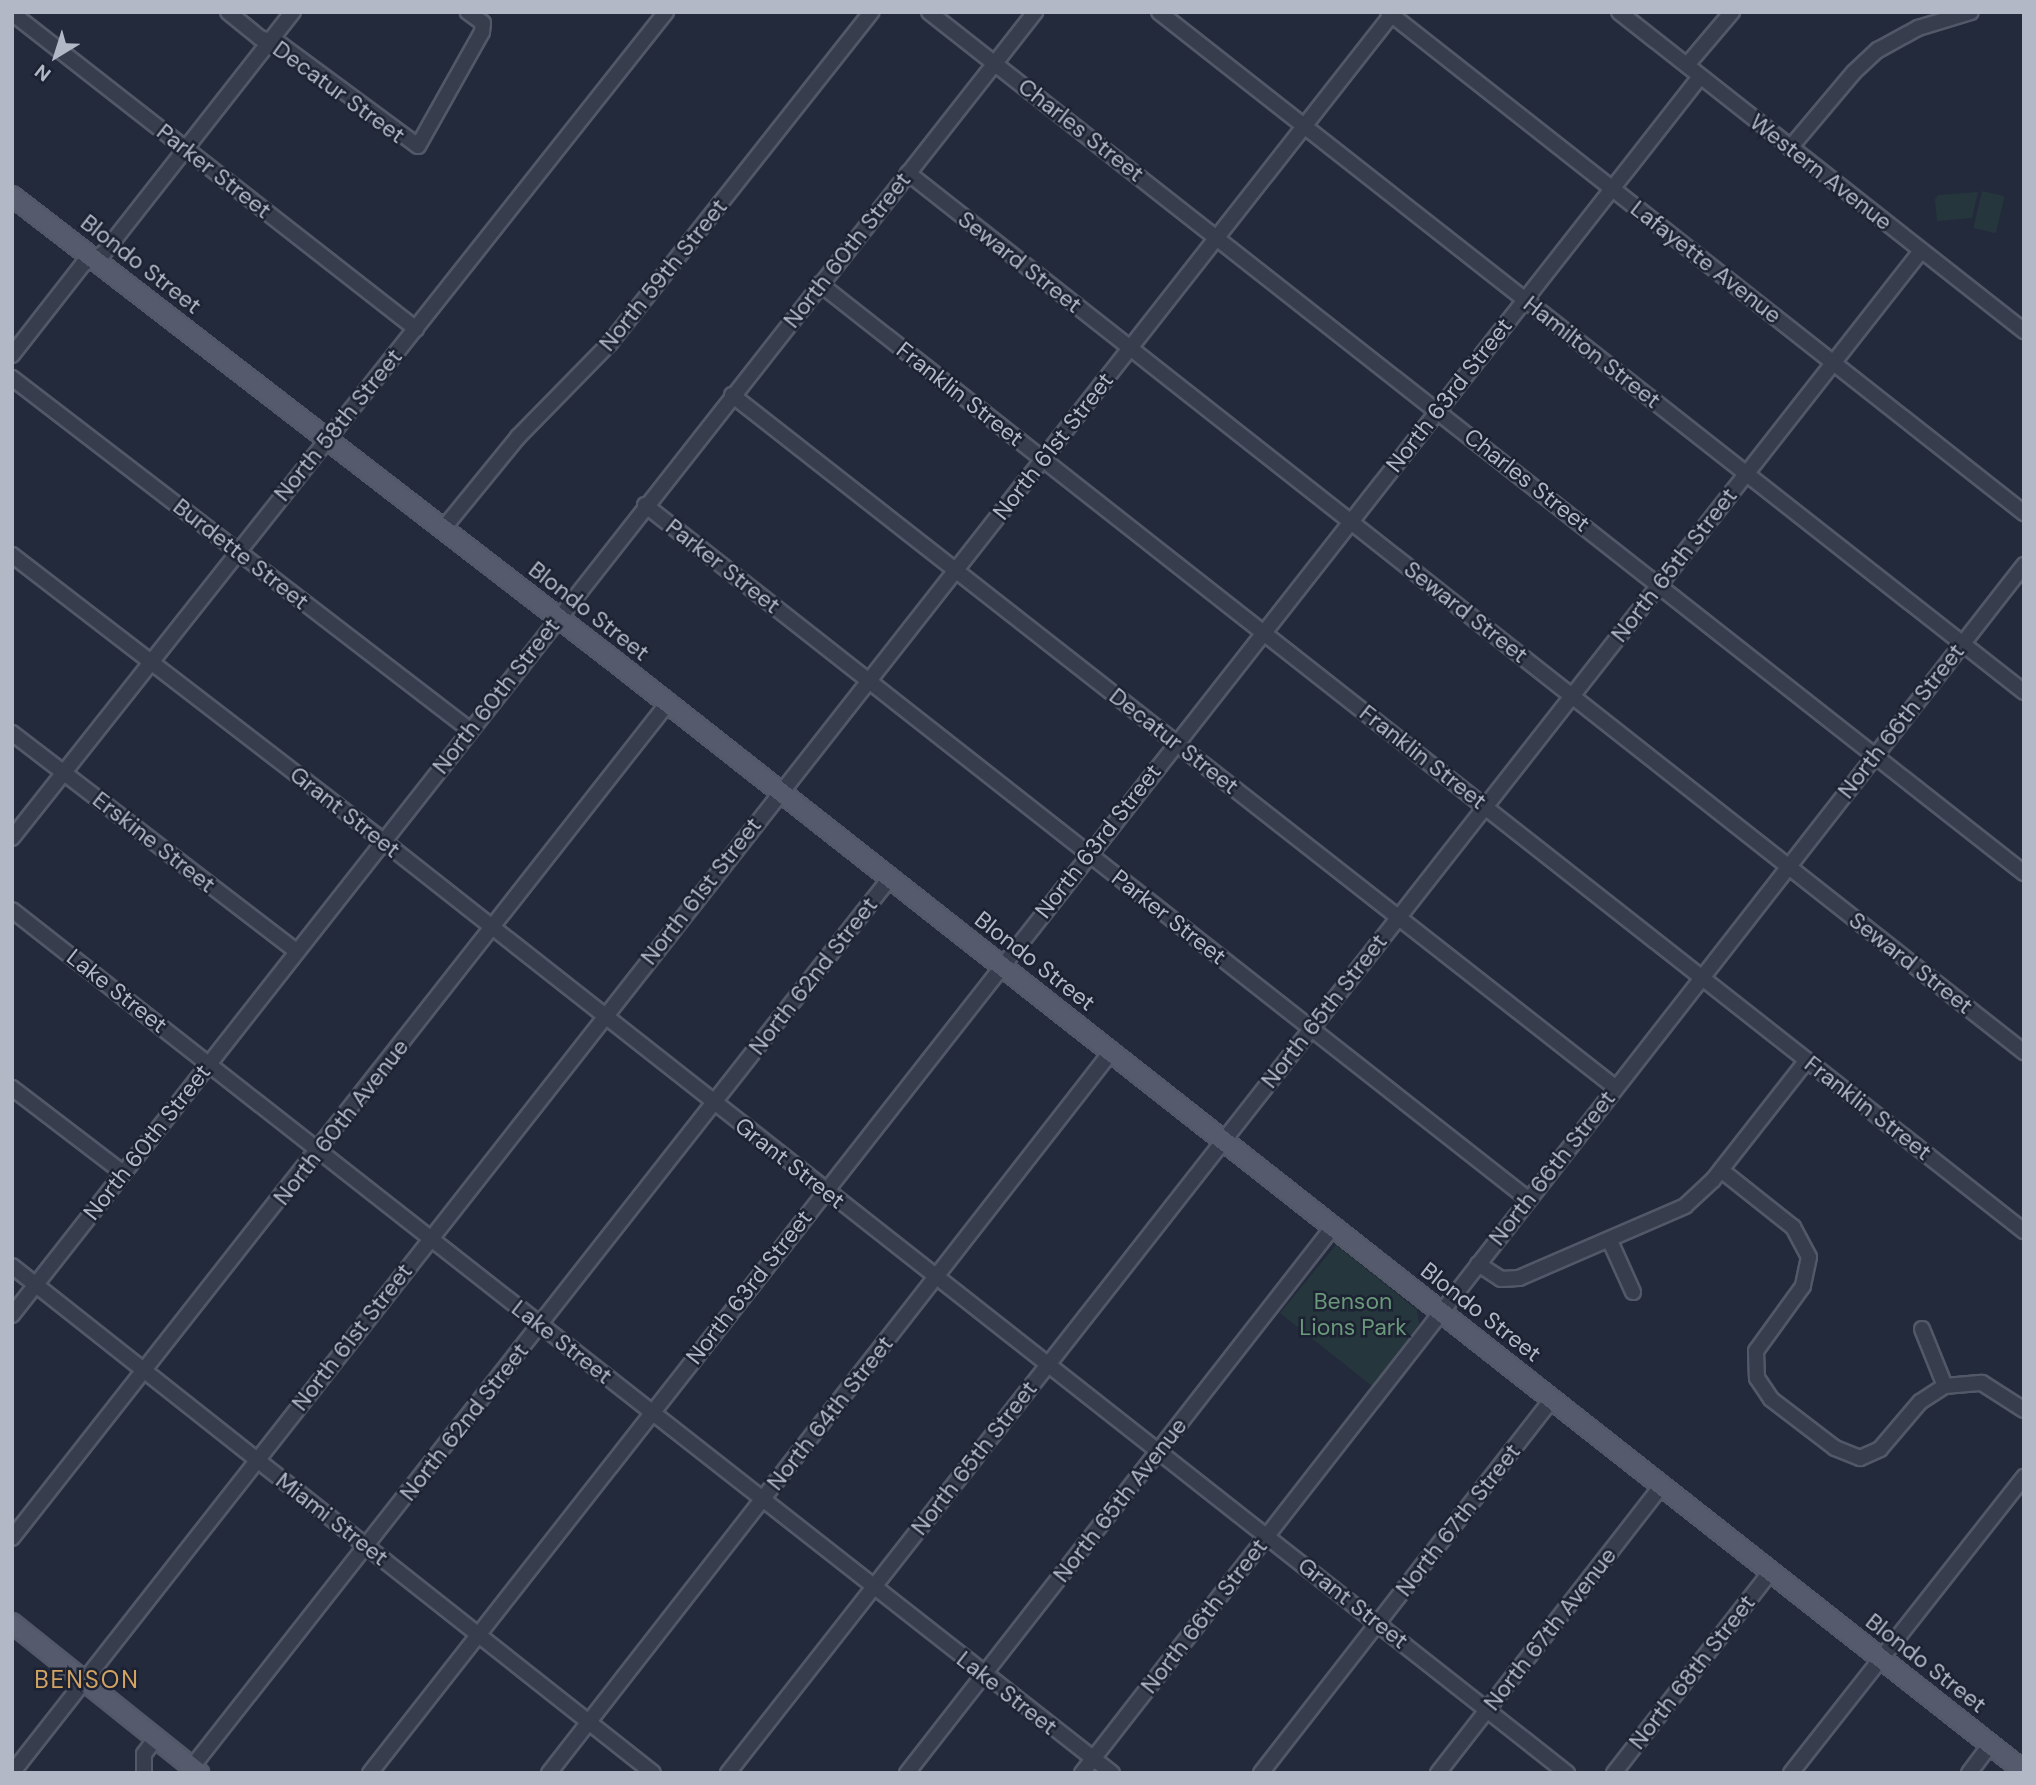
<!DOCTYPE html>
<style>
body{margin:0}
#map{position:relative;width:2036px;height:1785px;overflow:hidden;background:#232a3c;font-family:"DM Sans",sans-serif}
div>[style]{position:absolute}
.green>*{inset:0;background:#25373d;transform-origin:0 0}
.roads{filter:drop-shadow(2px 0 #525867) drop-shadow(-2px 0 #525867) drop-shadow(0 2px #525867) drop-shadow(0 -2px #525867)}
.minor>*{height:14px;margin:-7px;padding:0 7px;transform-origin:7px;border-radius:7px;background:#373d4c}
.major>*{height:18px;margin:-9px;padding:0 9px;transform-origin:9px;border-radius:9px;background:#555b6c}
span{translate:-50% -50%;white-space:nowrap;text-align:center;line-height:1.15;-webkit-text-stroke:5px #1c2231;paint-order:stroke}
.street-label{font-size:23px;color:#b3b8c7}
.park-label{font-size:23px;color:#6a987b}
.neighbourhood-label{font-size:24px;color:#d2a363;letter-spacing:2px}
.frame{position:absolute;inset:0;border:14px solid #b3b8c7;pointer-events:none}
.north{position:absolute;left:21px;top:21px;width:70px;height:70px;-webkit-text-stroke:5px #1c2231;paint-order:stroke;rotate:218deg;font-size:19px;font-weight:700;line-height:28px;text-align:center;color:#b3b8c7}
.north::after{content:'';display:block;margin:auto;width:24px;height:32px;background:#b3b8c7;clip-path:polygon(50% 0,100% 100%,50% 72%,0 100%)}
</style>
<div id="map">
<div class="green">
<div style="left:1982px;top:191px;width:23px;height:38px;rotate:13deg"></div>
<div style="clip-path:polygon(1978px 192px,1972px 218px,1937px 221px,1935px 199px,1938px 195px)"></div>
<div style="clip-path:polygon(1336px 1245px,1417px 1310px,1419px 1324px,1372px 1386px,1280px 1313px)"></div>
</div>
<div class="roads">
<div class="minor">
<div style="left:228px;top:12px;width:41px;rotate:39.1deg"></div>
<div style="left:260px;top:38px;width:22px;rotate:18deg"></div>
<div style="left:281px;top:45px;width:170px;rotate:36.4deg"></div>
<div style="left:418px;top:146px;width:131px;rotate:-60.7deg"></div>
<div style="left:482px;top:32px;width:9px;rotate:-84deg"></div>
<div style="left:483px;top:23px;width:19px;rotate:-144deg"></div>
<div style="left:929px;top:12px;width:1393px;rotate:38.18deg"></div>
<div style="left:1159px;top:12px;width:1100px;rotate:38.17deg"></div>
<div style="left:1388px;top:12px;width:810px;rotate:38.23deg"></div>
<div style="left:1619px;top:12px;width:516px;rotate:38.23deg"></div>
<div style="left:12px;top:13px;width:513px;rotate:38.03deg"></div>
<div style="left:1687px;top:65px;width:70px;rotate:-49.7deg"></div>
<div style="left:1790px;top:148px;width:99px;rotate:-49.9deg"></div>
<div style="left:1854px;top:72px;width:33px;rotate:-43deg"></div>
<div style="left:1878px;top:50px;width:46px;rotate:-28.8deg"></div>
<div style="left:1918px;top:28px;width:55px;rotate:-16.8deg"></div>
<div style="left:908px;top:173px;width:1421px;rotate:38.23deg"></div>
<div style="left:820px;top:284px;width:1532px;rotate:38.19deg"></div>
<div style="left:12px;top:355px;width:115px;rotate:-52deg"></div>
<div style="left:83px;top:264px;width:22px;rotate:-27deg"></div>
<div style="left:103px;top:254px;width:308px;rotate:-51.9deg"></div>
<div style="left:12px;top:378px;width:578px;rotate:37.54deg"></div>
<div style="left:732px;top:395px;width:1122px;rotate:38.09deg"></div>
<div style="left:645px;top:505px;width:1123px;rotate:38.17deg"></div>
<div style="left:443px;top:529px;width:119px;rotate:-50.8deg"></div>
<div style="left:518px;top:437px;width:132px;rotate:-45.6deg"></div>
<div style="left:610px;top:343px;width:422px;rotate:-51.7deg"></div>
<div style="left:12px;top:555px;width:468px;rotate:37.6deg"></div>
<div style="left:383px;top:841px;width:1507px;rotate:38.21deg"></div>
<div style="left:12px;top:733px;width:359px;rotate:37.5deg"></div>
<div style="left:12px;top:838px;width:1054px;rotate:-51.63deg"></div>
<div style="left:12px;top:910px;width:1398px;rotate:38.12deg"></div>
<div style="left:12px;top:1088px;width:140px;rotate:37.4deg"></div>
<div style="left:1721px;top:1170px;width:92px;rotate:38.4deg"></div>
<div style="left:1793px;top:1227px;width:34px;rotate:62deg"></div>
<div style="left:1809px;top:1257px;width:30px;rotate:102deg"></div>
<div style="left:1803px;top:1286px;width:80px;rotate:125.9deg"></div>
<div style="left:1756px;top:1351px;width:27px;rotate:88deg"></div>
<div style="left:1757px;top:1378px;width:25px;rotate:56deg"></div>
<div style="left:1771px;top:1399px;width:81px;rotate:37.4deg"></div>
<div style="left:1835px;top:1448px;width:27px;rotate:22deg"></div>
<div style="left:1860px;top:1458px;width:22px;rotate:-24deg"></div>
<div style="left:1880px;top:1449px;width:62px;rotate:-49.6deg"></div>
<div style="left:1920px;top:1402px;width:30px;rotate:-33deg"></div>
<div style="left:1945px;top:1386px;width:37px;rotate:-5deg"></div>
<div style="left:1982px;top:1383px;width:50px;rotate:32.7deg"></div>
<div style="left:1610px;top:1241px;width:56px;rotate:65.7deg"></div>
<div style="left:1478px;top:1264px;width:27px;rotate:33deg"></div>
<div style="left:1501px;top:1279px;width:18px;rotate:-3deg"></div>
<div style="left:1519px;top:1278px;width:181px;rotate:-23.4deg"></div>
<div style="left:1685px;top:1206px;width:38px;rotate:-43deg"></div>
<div style="left:1713px;top:1180px;width:152px;rotate:-51.9deg"></div>
<div style="left:12px;top:1266px;width:817px;rotate:38.34deg"></div>
<div style="left:12px;top:1315px;width:1657px;rotate:-51.86deg"></div>
<div style="left:1922px;top:1329px;width:61px;rotate:68deg"></div>
<div style="left:12px;top:1538px;width:1062px;rotate:-51.85deg"></div>
<div style="left:192px;top:1767px;width:1130px;rotate:-51.86deg"></div>
<div style="left:12px;top:1773px;width:2239px;rotate:-51.88deg"></div>
<div style="left:144px;top:1773px;width:19px;rotate:-90deg"></div>
<div style="left:144px;top:1754px;width:20px;rotate:-53deg"></div>
<div style="left:370px;top:1773px;width:2155px;rotate:-51.9deg"></div>
<div style="left:549px;top:1773px;width:914px;rotate:-52.06deg"></div>
<div style="left:728px;top:1773px;width:1934px;rotate:-51.91deg"></div>
<div style="left:907px;top:1773px;width:693px;rotate:-52.04deg"></div>
<div style="left:1082px;top:1773px;width:1532px;rotate:-52.05deg"></div>
<div style="left:1261px;top:1773px;width:474px;rotate:-52.1deg"></div>
<div style="left:1438px;top:1773px;width:365px;rotate:-52.1deg"></div>
<div style="left:1614px;top:1773px;width:256px;rotate:-52.1deg"></div>
<div style="left:1791px;top:1773px;width:377px;rotate:-51.8deg"></div>
<div style="left:1969px;top:1773px;width:35px;rotate:-53deg"></div>
</div>
<div class="major">
<div style="left:12px;top:196px;width:759px;rotate:37.67deg"></div>
<div style="left:613px;top:660px;width:1796px;rotate:38.22deg"></div>
<div style="left:12px;top:1623px;width:240px;rotate:38.7deg"></div>
</div>
</div>
<div class="street-label">
<span style="left:339px;top:92px;rotate:36deg">Decatur Street</span>
<span style="left:1081px;top:130px;rotate:38deg">Charles Street</span>
<span style="left:214px;top:171px;rotate:38deg">Parker Street</span>
<span style="left:1821px;top:172px;rotate:38deg">Western Avenue</span>
<span style="left:847px;top:250px;rotate:-52deg">North 60th Street</span>
<span style="left:1020px;top:262px;rotate:38deg">Seward Street</span>
<span style="left:1706px;top:262px;rotate:38deg">Lafayette Avenue</span>
<span style="left:141px;top:264px;rotate:38deg">Blondo Street</span>
<span style="left:663px;top:275px;rotate:-51deg">North 59th Street</span>
<span style="left:1592px;top:352px;rotate:38deg">Hamilton Street</span>
<span style="left:960px;top:394px;rotate:38deg">Franklin Street</span>
<span style="left:1449px;top:395px;rotate:-52deg">North 63rd Street</span>
<span style="left:338px;top:425px;rotate:-51deg">North 58th Street</span>
<span style="left:1053px;top:446px;rotate:-52deg">North 61st Street</span>
<span style="left:1527px;top:480px;rotate:38deg">Charles Street</span>
<span style="left:241px;top:554px;rotate:38deg">Burdette Street</span>
<span style="left:1674px;top:565px;rotate:-52deg">North 65th Street</span>
<span style="left:723px;top:566px;rotate:38deg">Parker Street</span>
<span style="left:589px;top:611px;rotate:38deg">Blondo Street</span>
<span style="left:1466px;top:612px;rotate:38deg">Seward Street</span>
<span style="left:496px;top:696px;rotate:-52deg">North 60th Street</span>
<span style="left:1901px;top:721px;rotate:-52deg">North 66th Street</span>
<span style="left:1174px;top:741px;rotate:38deg">Decatur Street</span>
<span style="left:1423px;top:757px;rotate:38deg">Franklin Street</span>
<span style="left:345px;top:812px;rotate:38deg">Grant Street</span>
<span style="left:1098px;top:841px;rotate:-52deg">North 63rd Street</span>
<span style="left:154px;top:842px;rotate:38deg">Erskine Street</span>
<span style="left:701px;top:891px;rotate:-52deg">North 61st Street</span>
<span style="left:1169px;top:917px;rotate:38deg">Parker Street</span>
<span style="left:1035px;top:961px;rotate:38deg">Blondo Street</span>
<span style="left:1911px;top:963px;rotate:38deg">Seward Street</span>
<span style="left:813px;top:976px;rotate:-52deg">North 62nd Street</span>
<span style="left:117px;top:991px;rotate:38deg">Lake Street</span>
<span style="left:1324px;top:1011px;rotate:-52deg">North 65th Street</span>
<span style="left:1868px;top:1108px;rotate:38deg">Franklin Street</span>
<span style="left:341px;top:1122px;rotate:-52deg">North 60th Avenue</span>
<span style="left:147px;top:1142px;rotate:-52deg">North 60th Street</span>
<span style="left:790px;top:1163px;rotate:38deg">Grant Street</span>
<span style="left:1552px;top:1168px;rotate:-52deg">North 66th Street</span>
<span style="left:749px;top:1287px;rotate:-52deg">North 63rd Street</span>
<span style="left:1481px;top:1312px;rotate:38deg">Blondo Street</span>
<span style="left:352px;top:1337px;rotate:-52deg">North 61st Street</span>
<span style="left:562px;top:1342px;rotate:38deg">Lake Street</span>
<span style="left:830px;top:1413px;rotate:-52deg">North 64th Street</span>
<span style="left:464px;top:1422px;rotate:-52deg">North 62nd Street</span>
<span style="left:974px;top:1458px;rotate:-52deg">North 65th Street</span>
<span style="left:1120px;top:1500px;rotate:-52deg">North 65th Avenue</span>
<span style="left:332px;top:1519px;rotate:38deg">Miami Street</span>
<span style="left:1458px;top:1520px;rotate:-52deg">North 67th Street</span>
<span style="left:1353px;top:1603px;rotate:38deg">Grant Street</span>
<span style="left:1204px;top:1616px;rotate:-52deg">North 66th Street</span>
<span style="left:1550px;top:1629px;rotate:-52deg">North 67th Avenue</span>
<span style="left:1926px;top:1663px;rotate:38deg">Blondo Street</span>
<span style="left:1692px;top:1672px;rotate:-52deg">North 68th Street</span>
<span style="left:1007px;top:1693px;rotate:38deg">Lake Street</span>
</div>
<div class="park-label">
<span style="left:1353px;top:1314px">Benson<br>Lions Park</span>
</div>
<div class="neighbourhood-label">
<span style="left:87px;top:1680px">BENSON</span>
</div>
<div class="frame"></div>
<div class="north">N</div>
</div>
